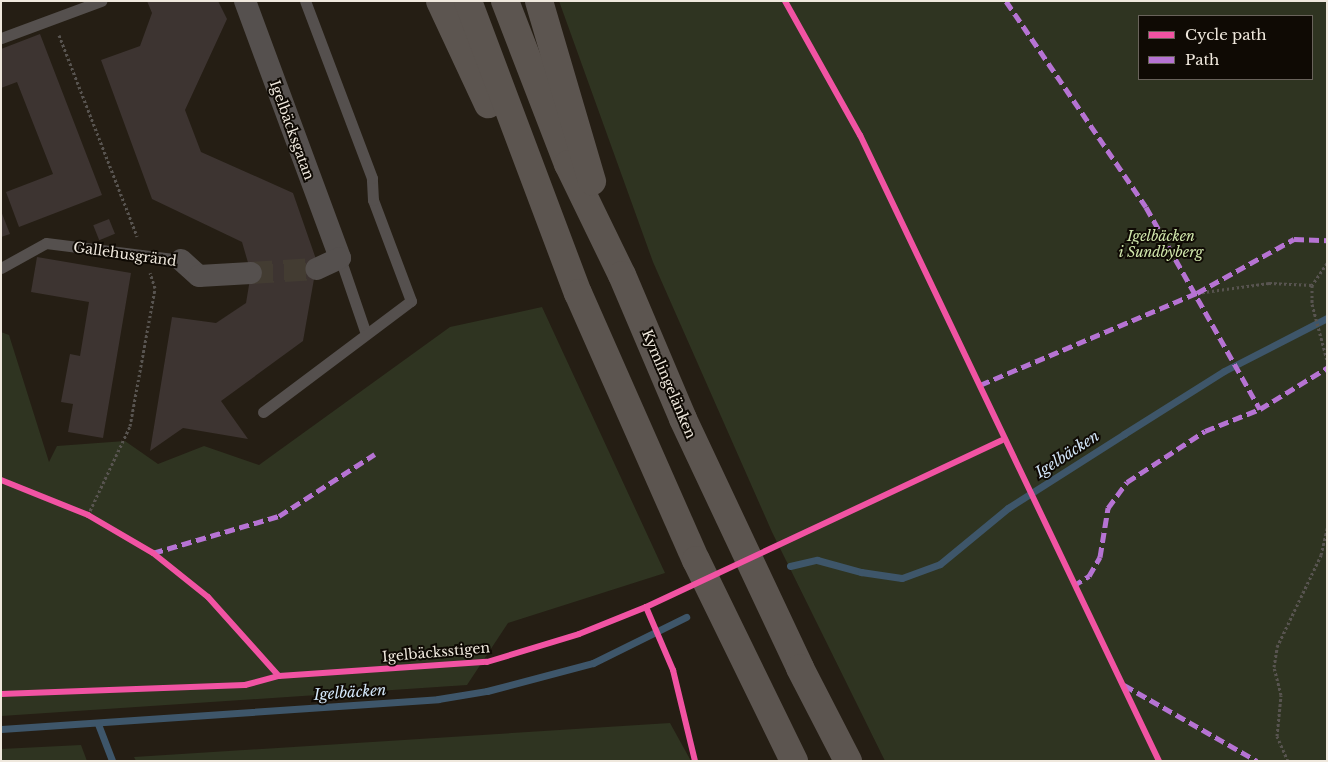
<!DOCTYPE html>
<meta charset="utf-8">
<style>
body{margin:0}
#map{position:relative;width:1328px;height:762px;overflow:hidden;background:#251e14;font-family:"Libre Baskerville",serif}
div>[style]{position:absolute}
.green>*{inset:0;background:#2f3421}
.stream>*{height:7px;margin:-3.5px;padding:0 3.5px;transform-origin:3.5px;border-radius:3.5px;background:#3e566a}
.building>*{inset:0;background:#3d3431;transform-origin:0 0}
.minor-tunnel>*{height:22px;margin-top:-11px;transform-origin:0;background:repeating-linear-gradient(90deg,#433c32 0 22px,transparent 0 33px)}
.path>*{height:3px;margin-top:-1.5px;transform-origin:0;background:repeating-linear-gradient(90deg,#585450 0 2.5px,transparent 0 5px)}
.service>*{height:11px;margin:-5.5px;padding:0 5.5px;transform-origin:5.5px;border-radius:5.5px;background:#55504e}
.minor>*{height:22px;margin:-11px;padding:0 11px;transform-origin:11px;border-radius:11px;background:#55504e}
.motorway>*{height:28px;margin:-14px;padding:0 14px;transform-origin:14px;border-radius:14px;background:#5c5550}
.quiet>*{height:5px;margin-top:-2.5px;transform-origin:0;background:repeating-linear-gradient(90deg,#b673d3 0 10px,transparent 0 15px)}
.cycleway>*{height:6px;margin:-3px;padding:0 3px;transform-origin:3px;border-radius:3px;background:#f153a3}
span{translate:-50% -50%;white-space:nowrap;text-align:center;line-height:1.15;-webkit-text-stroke:4px #0f0a04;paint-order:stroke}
.street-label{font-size:14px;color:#efe8dd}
.park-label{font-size:14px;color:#d0e6ab;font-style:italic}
.water-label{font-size:15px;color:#d3e6f9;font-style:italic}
.frame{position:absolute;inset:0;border:2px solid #efe8dd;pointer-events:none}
.legend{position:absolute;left:1138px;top:15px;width:175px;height:65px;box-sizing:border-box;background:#0f0a04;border:1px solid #69635b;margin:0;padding:6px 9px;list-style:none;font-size:15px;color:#efe8dd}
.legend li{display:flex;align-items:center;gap:10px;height:25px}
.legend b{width:25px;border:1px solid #69635b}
</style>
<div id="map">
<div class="green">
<div style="clip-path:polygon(evenodd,559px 1px,1327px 1px,1327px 761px,885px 761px,772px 532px,653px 262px,559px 1px,1139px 16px,1312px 16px,1312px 79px,1139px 79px,1139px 16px)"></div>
<div style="clip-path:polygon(542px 307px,665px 573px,508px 623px,467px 685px,1px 716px,1px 332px,9px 335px,49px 462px,57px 446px,125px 441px,158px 464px,204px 446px,259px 465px,450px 327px)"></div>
<div style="clip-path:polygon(670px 723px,691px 761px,136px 761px,134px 757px)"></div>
<div style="clip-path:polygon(81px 745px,87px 761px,1px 761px,1px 749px)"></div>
</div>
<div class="stream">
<div style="left:790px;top:566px;width:28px;rotate:-13deg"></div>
<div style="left:817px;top:560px;width:46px;rotate:15.3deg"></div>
<div style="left:861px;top:572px;width:41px;rotate:8.3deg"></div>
<div style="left:902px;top:578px;width:40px;rotate:-20.2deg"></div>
<div style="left:940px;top:564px;width:88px;rotate:-39.5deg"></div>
<div style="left:1008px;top:508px;width:138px;rotate:-32.5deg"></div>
<div style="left:1124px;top:434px;width:118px;rotate:-32.2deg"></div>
<div style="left:1224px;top:371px;width:116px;rotate:-27.2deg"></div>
<div style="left:98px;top:724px;width:40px;rotate:69deg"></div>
<div style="left:1px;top:729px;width:438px;rotate:-3.9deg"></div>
<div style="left:438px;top:699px;width:50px;rotate:-9.3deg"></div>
<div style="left:487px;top:691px;width:110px;rotate:-14.8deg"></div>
<div style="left:593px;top:663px;width:104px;rotate:-26.3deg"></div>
</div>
<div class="building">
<div style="clip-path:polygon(147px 1px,218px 1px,227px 19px,185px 110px,201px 152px,293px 193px,317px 262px,303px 341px,221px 401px,248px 439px,183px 428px,150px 451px,172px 317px,216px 323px,246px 303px,251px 273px,242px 242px,152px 199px,101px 60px,140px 46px,152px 13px)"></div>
<div style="clip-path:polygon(40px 34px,102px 195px,19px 227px,6px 192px,53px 174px,17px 82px,1px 88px,1px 49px)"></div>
<div style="clip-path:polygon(1px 211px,10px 234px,1px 237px)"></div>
<div style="left:109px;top:219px;width:16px;height:17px;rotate:68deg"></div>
<div style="clip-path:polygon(37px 257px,131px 273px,103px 438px,68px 432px,73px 404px,61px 402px,70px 354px,80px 356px,89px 302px,31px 292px)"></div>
</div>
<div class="minor-tunnel">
<div style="left:251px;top:273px;width:65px;rotate:-3.5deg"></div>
</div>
<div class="path">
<div style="left:59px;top:35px;width:216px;rotate:68.8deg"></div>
<div style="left:1327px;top:263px;width:27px;rotate:124deg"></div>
<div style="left:1312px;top:285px;width:19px;rotate:90deg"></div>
<div style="left:1312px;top:304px;width:58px;rotate:75deg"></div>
<div style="left:1197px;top:293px;width:73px;rotate:-7.9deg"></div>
<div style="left:1269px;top:283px;width:43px;rotate:2.7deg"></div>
<div style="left:88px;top:515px;width:98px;rotate:-64.7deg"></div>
<div style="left:130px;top:426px;width:140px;rotate:-79.7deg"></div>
<div style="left:155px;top:288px;width:16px;rotate:-108deg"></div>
<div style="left:1288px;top:761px;width:27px;rotate:-114deg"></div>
<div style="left:1277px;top:736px;width:41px;rotate:-84.4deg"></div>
<div style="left:1281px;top:695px;width:29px;rotate:-104deg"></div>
<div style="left:1274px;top:667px;width:20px;rotate:-81deg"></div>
<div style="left:1277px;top:647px;width:102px;rotate:-64.4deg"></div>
<div style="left:1321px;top:555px;width:28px;rotate:-77deg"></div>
</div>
<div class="service">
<div style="left:1px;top:38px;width:107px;rotate:-20.3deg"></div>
<div style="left:340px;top:258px;width:80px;rotate:71.1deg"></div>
<div style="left:1px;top:268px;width:51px;rotate:-29.1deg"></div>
<div style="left:46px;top:243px;width:136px;rotate:7.2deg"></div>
<div style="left:263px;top:412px;width:185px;rotate:-36.9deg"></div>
<div style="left:411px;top:301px;width:108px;rotate:-110.6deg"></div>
<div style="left:373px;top:200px;width:22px;rotate:-93deg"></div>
<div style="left:372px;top:178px;width:189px;rotate:-110.7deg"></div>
</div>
<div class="minor">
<div style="left:245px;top:1px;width:274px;rotate:69.7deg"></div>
<div style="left:340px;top:258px;width:26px;rotate:155deg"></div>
<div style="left:181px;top:260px;width:24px;rotate:42deg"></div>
<div style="left:199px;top:276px;width:52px;rotate:-3.3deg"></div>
</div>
<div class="motorway">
<div style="left:440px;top:1px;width:114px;rotate:65deg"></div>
<div style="left:468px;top:1px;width:312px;rotate:69.4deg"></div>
<div style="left:578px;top:293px;width:292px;rotate:66.2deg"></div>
<div style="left:696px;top:560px;width:224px;rotate:64deg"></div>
<div style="left:505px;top:1px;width:175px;rotate:68.9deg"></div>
<div style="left:568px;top:164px;width:123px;rotate:64.1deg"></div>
<div style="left:622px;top:275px;width:156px;rotate:67deg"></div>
<div style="left:683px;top:419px;width:275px;rotate:64.8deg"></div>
<div style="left:800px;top:668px;width:105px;rotate:62.7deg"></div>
<div style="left:539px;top:1px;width:188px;rotate:73.6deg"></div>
</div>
<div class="quiet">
<div style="left:1006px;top:1px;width:249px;rotate:55.8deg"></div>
<div style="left:1146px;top:207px;width:232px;rotate:60.6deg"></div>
<div style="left:980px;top:385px;width:236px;rotate:-23deg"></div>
<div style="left:1197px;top:293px;width:111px;rotate:-29.1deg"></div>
<div style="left:1294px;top:239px;width:33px;rotate:2deg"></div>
<div style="left:153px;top:553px;width:131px;rotate:-16.4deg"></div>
<div style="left:279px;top:516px;width:114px;rotate:-32.9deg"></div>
<div style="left:1073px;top:586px;width:19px;rotate:-32deg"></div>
<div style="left:1089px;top:576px;width:22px;rotate:-60deg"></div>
<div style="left:1100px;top:557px;width:50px;rotate:-80.7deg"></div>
<div style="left:1108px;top:508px;width:32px;rotate:-54deg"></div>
<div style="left:1127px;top:482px;width:93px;rotate:-33.2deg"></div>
<div style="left:1205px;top:431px;width:59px;rotate:-21.8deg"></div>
<div style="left:1260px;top:409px;width:79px;rotate:-31.5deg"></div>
<div style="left:1124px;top:685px;width:153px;rotate:29.7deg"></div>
</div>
<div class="cycleway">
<div style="left:785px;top:1px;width:154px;rotate:60.8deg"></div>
<div style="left:860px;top:135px;width:694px;rotate:64.47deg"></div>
<div style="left:1px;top:480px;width:94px;rotate:21.9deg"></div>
<div style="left:88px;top:515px;width:75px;rotate:30.3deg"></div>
<div style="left:153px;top:553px;width:70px;rotate:38.7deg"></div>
<div style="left:208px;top:597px;width:106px;rotate:48.1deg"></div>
<div style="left:646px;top:607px;width:69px;rotate:66.8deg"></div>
<div style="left:673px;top:670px;width:94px;rotate:76.4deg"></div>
<div style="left:1px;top:694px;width:244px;rotate:-2.1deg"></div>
<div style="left:245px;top:685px;width:35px;rotate:-15deg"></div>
<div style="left:279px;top:676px;width:208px;rotate:-3.9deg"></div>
<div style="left:487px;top:662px;width:96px;rotate:-16.9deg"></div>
<div style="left:579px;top:634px;width:72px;rotate:-21.9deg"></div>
<div style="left:646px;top:607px;width:393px;rotate:-25.1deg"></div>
</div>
<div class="street-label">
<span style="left:292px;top:130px;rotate:70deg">Igelbäcksgatan</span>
<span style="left:125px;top:254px;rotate:8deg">Gallehusgränd</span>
<span style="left:669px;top:384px;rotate:67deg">Kymlingelänken</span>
<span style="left:436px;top:652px;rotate:-5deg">Igelbäcksstigen</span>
</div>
<div class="park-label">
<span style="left:1161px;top:244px">Igelbäcken<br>i Sundbyberg</span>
</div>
<div class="water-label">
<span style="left:1067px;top:454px;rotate:-33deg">Igelbäcken</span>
<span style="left:350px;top:692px;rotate:-4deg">Igelbäcken</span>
</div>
<div class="frame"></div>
<ul class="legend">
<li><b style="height:6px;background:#f153a3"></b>Cycle path</li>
<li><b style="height:6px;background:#b673d3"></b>Path</li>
</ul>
</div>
